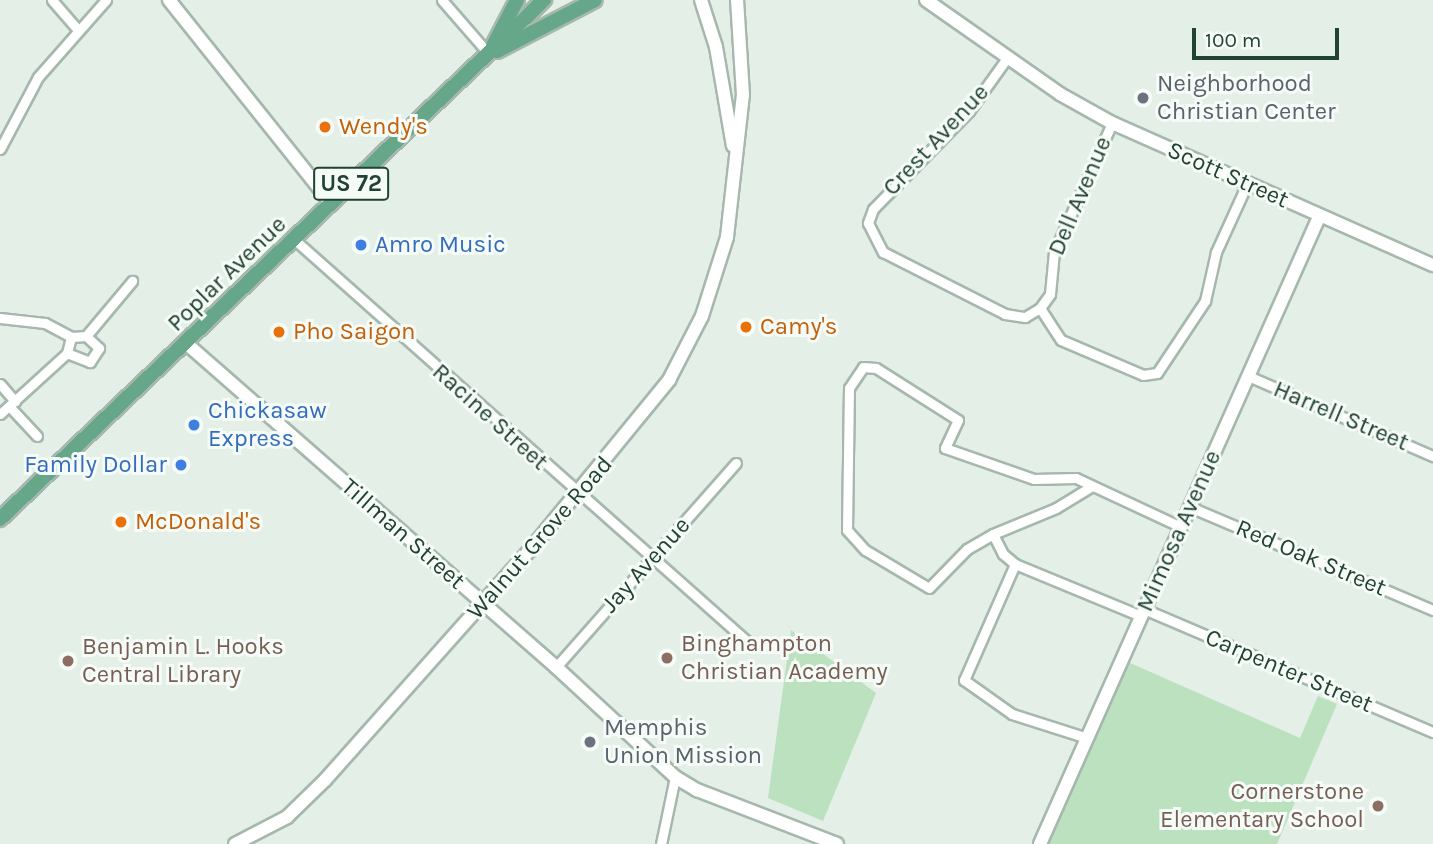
<!DOCTYPE html>
<style>
body{margin:0}
#map{position:relative;width:1433px;height:844px;overflow:hidden;background:#e4efe8;font-family:Karla,sans-serif}
div>[style]{position:absolute}
.green>*{inset:0;background:#bce1bf}
.roads{filter:drop-shadow(2px 0 #a6b8ae) drop-shadow(-2px 0 #a6b8ae) drop-shadow(0 2px #a6b8ae) drop-shadow(0 -2px #a6b8ae)}
.minor>*{height:9px;margin:-4.5px;padding:0 4.5px;transform-origin:4.5px;border-radius:4.5px;background:#fff}
.tertiary>*{height:12px;margin:-6px;padding:0 6px;transform-origin:6px;border-radius:6px;background:#fff}
.secondary>*{height:12px;margin:-6px;padding:0 6px;transform-origin:6px;border-radius:6px;background:#fff}
.primary>*{height:14px;margin:-7px;padding:0 7px;transform-origin:7px;border-radius:7px;background:#66a789}
.dots>*{width:19px;height:19px;translate:-50% -50%;box-sizing:border-box;border:4px solid #f5fbf7;border-radius:50%}
span{translate:-50% -50%;white-space:nowrap;text-align:center;line-height:1.15;-webkit-text-stroke:6px #f5fbf7;paint-order:stroke}
.shield-label span{padding:2px 5px;background:#f5fbf7;border:2px solid;border-radius:5px;-webkit-text-stroke-width:0}
.shield-label{font-size:23px;color:#224233;font-weight:700}
.worship-label{font-size:24px;color:#5b616d}
.left{translate:0 -50%;text-align:left}
.food-label{font-size:24px;color:#c56008}
.street-label{font-size:24px;color:#224233}
.shop-label{font-size:24px;color:#366cbe}
.right{translate:-100% -50%;text-align:right}
.education-label{font-size:24px;color:#785e54}
.scale{position:absolute;left:1192px;top:28px;width:147px;height:32px;box-sizing:border-box;border:4px solid #224233;border-top:0;padding-left:9px;font-size:21px;line-height:24px;white-space:nowrap;color:#224233;-webkit-text-stroke:5px #f5fbf7;paint-order:stroke}
</style>
<div id="map">
<div class="green">
<div style="clip-path:polygon(791px 630px,876px 693px,823px 821px,768px 798px)"></div>
<div style="clip-path:polygon(1128px 662px,1300px 738px,1318px 696px,1337px 704px,1277px 844px,1047px 844px)"></div>
</div>
<div class="roads">
<div class="minor">
<div style="left:52px;top:0;width:40px;rotate:49deg"></div>
<div style="left:442px;top:0;width:72px;rotate:49deg"></div>
<div style="left:1007px;top:58px;width:65px;rotate:125.6deg"></div>
<div style="left:969px;top:111px;width:137px;rotate:134.4deg"></div>
<div style="left:873px;top:209px;width:15px;rotate:110deg"></div>
<div style="left:868px;top:223px;width:33px;rotate:63deg"></div>
<div style="left:883px;top:252px;width:137px;rotate:26.9deg"></div>
<div style="left:1005px;top:314px;width:20px;rotate:9deg"></div>
<div style="left:1025px;top:317px;width:17px;rotate:-31deg"></div>
<div style="left:1040px;top:308px;width:17px;rotate:-54deg"></div>
<div style="left:1050px;top:294px;width:42px;rotate:-84.6deg"></div>
<div style="left:1054px;top:252px;width:141px;rotate:-65.8deg"></div>
<div style="left:0;top:149px;width:81px;rotate:-62.2deg"></div>
<div style="left:38px;top:77px;width:103px;rotate:-48.6deg"></div>
<div style="left:296px;top:241px;width:608px;rotate:41.6deg"></div>
<div style="left:1040px;top:308px;width:38px;rotate:57deg"></div>
<div style="left:1061px;top:340px;width:89px;rotate:23.1deg"></div>
<div style="left:1143px;top:375px;width:14px;rotate:-8deg"></div>
<div style="left:1157px;top:373px;width:87px;rotate:-56.3deg"></div>
<div style="left:1205px;top:301px;width:50px;rotate:-77.3deg"></div>
<div style="left:1216px;top:252px;width:75px;rotate:-65.5deg"></div>
<div style="left:0;top:318px;width:45px;rotate:6.3deg"></div>
<div style="left:45px;top:323px;width:30px;rotate:28deg"></div>
<div style="left:86px;top:336px;width:72px;rotate:-50.1deg"></div>
<div style="left:1248px;top:376px;width:202px;rotate:23.4deg"></div>
<div style="left:0;top:384px;width:23px;rotate:49deg"></div>
<div style="left:9px;top:406px;width:41px;rotate:47deg"></div>
<div style="left:0;top:414px;width:91px;rotate:-42.3deg"></div>
<div style="left:67px;top:353px;width:16px;rotate:-76deg"></div>
<div style="left:71px;top:337px;width:15px;rotate:-4deg"></div>
<div style="left:86px;top:336px;width:18px;rotate:43deg"></div>
<div style="left:99px;top:348px;width:17px;rotate:123deg"></div>
<div style="left:90px;top:362px;width:25px;rotate:-159deg"></div>
<div style="left:1190px;top:507px;width:264px;rotate:23deg"></div>
<div style="left:993px;top:534px;width:68px;rotate:-22.4deg"></div>
<div style="left:1056px;top:508px;width:42px;rotate:-31.4deg"></div>
<div style="left:1015px;top:564px;width:127px;rotate:113.7deg"></div>
<div style="left:964px;top:680px;width:59px;rotate:35.3deg"></div>
<div style="left:1012px;top:714px;width:79px;rotate:17.7deg"></div>
<div style="left:1144px;top:609px;width:314px;rotate:23.1deg"></div>
<div style="left:1141px;top:616px;width:136px;rotate:-157.6deg"></div>
<div style="left:1015px;top:564px;width:16px;rotate:-140deg"></div>
<div style="left:1003px;top:554px;width:22px;rotate:-117deg"></div>
<div style="left:993px;top:534px;width:30px;rotate:150deg"></div>
<div style="left:967px;top:549px;width:54px;rotate:134.3deg"></div>
<div style="left:929px;top:588px;width:74px;rotate:-149.3deg"></div>
<div style="left:865px;top:550px;width:27px;rotate:-132deg"></div>
<div style="left:847px;top:530px;width:142px;rotate:-89.2deg"></div>
<div style="left:849px;top:388px;width:25px;rotate:-56deg"></div>
<div style="left:863px;top:367px;width:13px;rotate:4deg"></div>
<div style="left:876px;top:368px;width:97px;rotate:32.4deg"></div>
<div style="left:958px;top:420px;width:31px;rotate:115deg"></div>
<div style="left:945px;top:448px;width:94px;rotate:19.2deg"></div>
<div style="left:1034px;top:479px;width:42px;rotate:-1.4deg"></div>
<div style="left:1076px;top:478px;width:116px;rotate:25deg"></div>
<div style="left:556px;top:667px;width:272px;rotate:-48.6deg"></div>
<div style="left:661px;top:844px;width:68px;rotate:-78.2deg"></div>
</div>
<div class="tertiary">
<div style="left:169px;top:0;width:260px;rotate:51.4deg"></div>
<div style="left:1040px;top:844px;width:686px;rotate:-66.01deg"></div>
</div>
<div class="secondary">
<div style="left:701px;top:0;width:49px;rotate:72.3deg"></div>
<div style="left:716px;top:47px;width:100px;rotate:80.3deg"></div>
<div style="left:926px;top:0;width:164px;rotate:35deg"></div>
<div style="left:1060px;top:94px;width:60px;rotate:29.1deg"></div>
<div style="left:1112px;top:123px;width:351px;rotate:23.9deg"></div>
<div style="left:187px;top:344px;width:490px;rotate:41.2deg"></div>
<div style="left:556px;top:667px;width:162px;rotate:42.7deg"></div>
<div style="left:675px;top:777px;width:26px;rotate:31deg"></div>
<div style="left:697px;top:790px;width:150px;rotate:21.1deg"></div>
<div style="left:235px;top:844px;width:59px;rotate:-27.4deg"></div>
<div style="left:287px;top:817px;width:53px;rotate:-44.2deg"></div>
<div style="left:325px;top:780px;width:308px;rotate:-48.3deg"></div>
<div style="left:530px;top:550px;width:220px;rotate:-50.7deg"></div>
<div style="left:669px;top:380px;width:72px;rotate:-62.7deg"></div>
<div style="left:702px;top:316px;width:83px;rotate:-72.4deg"></div>
<div style="left:727px;top:237px;width:143px;rotate:-83.6deg"></div>
<div style="left:743px;top:95px;width:95px;rotate:-93.6deg"></div>
</div>
<div class="primary">
<div style="left:493px;top:46px;width:52px;rotate:-62.4deg"></div>
<div style="left:497px;top:51px;width:110px;rotate:-27.5deg"></div>
<div style="left:0;top:519px;width:752px;rotate:-43.65deg"></div>
</div>
</div>
<div class="dots">
<div style="left:1143px;top:98px;background:#6b7280"></div>
<div style="left:325px;top:127px;background:#e8710a"></div>
<div style="left:361px;top:245px;background:#3f7fe0"></div>
<div style="left:746px;top:327px;background:#e8710a"></div>
<div style="left:279px;top:332px;background:#e8710a"></div>
<div style="left:194px;top:425px;background:#3f7fe0"></div>
<div style="left:181px;top:465px;background:#3f7fe0"></div>
<div style="left:121px;top:522px;background:#e8710a"></div>
<div style="left:667px;top:658px;background:#8d6e63"></div>
<div style="left:68px;top:661px;background:#8d6e63"></div>
<div style="left:590px;top:742px;background:#6b7280"></div>
<div style="left:1378px;top:806px;background:#8d6e63"></div>
</div>
<div class="shield-label">
<span style="left:351px;top:184px">US 72</span>
</div>
<div class="worship-label">
<span class="left" style="left:1157px;top:98px">Neighborhood<br>Christian Center</span>
<span class="left" style="left:604px;top:742px">Memphis<br>Union Mission</span>
</div>
<div class="food-label">
<span class="left" style="left:339px;top:127px">Wendy's</span>
<span class="left" style="left:760px;top:327px">Camy's</span>
<span class="left" style="left:293px;top:332px">Pho Saigon</span>
<span class="left" style="left:135px;top:522px">McDonald's</span>
</div>
<div class="street-label">
<span style="left:936px;top:140px;rotate:-47deg">Crest Avenue</span>
<span style="left:1228px;top:175px;rotate:24deg">Scott Street</span>
<span style="left:1080px;top:196px;rotate:-67deg">Dell Avenue</span>
<span style="left:227px;top:274px;rotate:-44deg">Poplar Avenue</span>
<span style="left:1341px;top:416px;rotate:23deg">Harrell Street</span>
<span style="left:490px;top:417px;rotate:42deg">Racine Street</span>
<span style="left:1179px;top:531px;rotate:-66deg">Mimosa Avenue</span>
<span style="left:403px;top:534px;rotate:41deg">Tillman Street</span>
<span style="left:540px;top:538px;rotate:-49deg">Walnut Grove Road</span>
<span style="left:1311px;top:558px;rotate:23deg">Red Oak Street</span>
<span style="left:646px;top:565px;rotate:-48deg">Jay Avenue</span>
<span style="left:1289px;top:671px;rotate:23deg">Carpenter Street</span>
</div>
<div class="shop-label">
<span class="left" style="left:375px;top:245px">Amro Music</span>
<span class="left" style="left:208px;top:425px">Chickasaw<br>Express</span>
<span class="right" style="left:167px;top:465px">Family Dollar</span>
</div>
<div class="education-label">
<span class="left" style="left:681px;top:658px">Binghampton<br>Christian Academy</span>
<span class="left" style="left:82px;top:661px">Benjamin L. Hooks<br>Central Library</span>
<span class="right" style="left:1364px;top:806px">Cornerstone<br>Elementary School</span>
</div>
<div class="scale">100 m</div>
</div>
